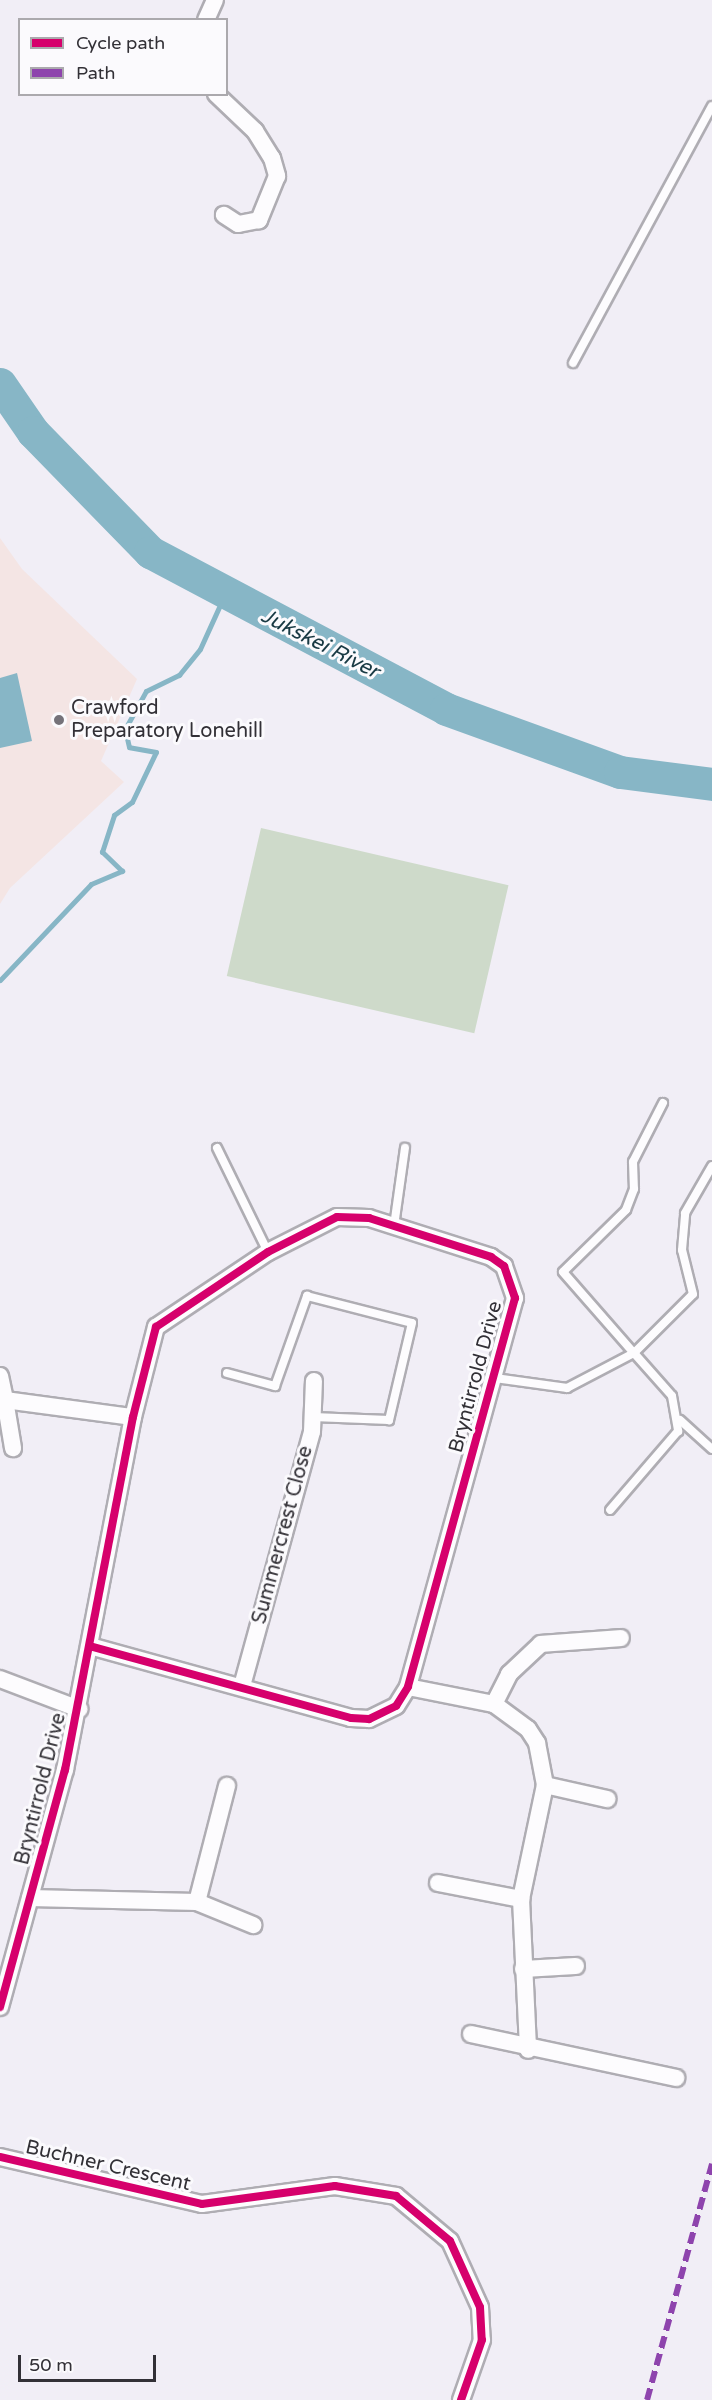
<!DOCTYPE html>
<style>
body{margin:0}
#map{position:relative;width:712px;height:2400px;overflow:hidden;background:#f1eef6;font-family:"Varela Round",sans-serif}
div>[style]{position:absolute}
.education>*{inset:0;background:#f4e5e4}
.green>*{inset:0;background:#cedaca;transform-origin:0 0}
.water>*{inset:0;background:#87b6c6}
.stream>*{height:5px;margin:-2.5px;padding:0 2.5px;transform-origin:2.5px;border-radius:2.5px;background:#87b6c6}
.river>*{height:33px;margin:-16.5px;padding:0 16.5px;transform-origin:16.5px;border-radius:16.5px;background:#87b6c6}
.roads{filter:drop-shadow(2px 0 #afadb3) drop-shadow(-2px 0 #afadb3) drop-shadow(0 2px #afadb3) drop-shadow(0 -2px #afadb3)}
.lane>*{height:8px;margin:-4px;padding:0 4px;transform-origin:4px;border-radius:4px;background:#fdfcfe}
.street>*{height:16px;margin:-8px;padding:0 8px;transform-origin:8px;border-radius:8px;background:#fdfcfe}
.quiet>*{height:6px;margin-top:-3px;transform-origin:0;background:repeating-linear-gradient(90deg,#8e44ad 0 12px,transparent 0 18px)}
.cycleway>*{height:8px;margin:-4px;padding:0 4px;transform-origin:4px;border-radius:4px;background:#d6006c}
.dots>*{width:16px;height:16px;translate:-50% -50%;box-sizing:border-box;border:3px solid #fbfafd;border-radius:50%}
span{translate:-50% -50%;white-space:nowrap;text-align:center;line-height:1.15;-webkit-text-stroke:6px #fbfafd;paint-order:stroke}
.poi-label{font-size:20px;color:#323036}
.left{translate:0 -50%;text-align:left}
.street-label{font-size:20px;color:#323036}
.water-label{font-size:21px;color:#193a44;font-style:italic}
.legend{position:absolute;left:18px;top:18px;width:210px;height:78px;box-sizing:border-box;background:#fbfafd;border:2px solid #aba9ad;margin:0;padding:8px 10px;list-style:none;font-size:18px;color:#323036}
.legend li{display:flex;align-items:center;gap:12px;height:30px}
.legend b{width:30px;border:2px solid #aba9ad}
.scale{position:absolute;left:18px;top:2355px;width:138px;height:27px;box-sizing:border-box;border:3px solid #323036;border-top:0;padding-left:8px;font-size:18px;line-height:21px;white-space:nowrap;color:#323036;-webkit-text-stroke:4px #fbfafd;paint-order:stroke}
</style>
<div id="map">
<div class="education">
<div style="clip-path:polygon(0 538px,22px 569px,137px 679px,101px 761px,124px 782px,10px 888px,0 904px)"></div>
</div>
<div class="green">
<div style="left:261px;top:828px;width:254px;height:152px;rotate:13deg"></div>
</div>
<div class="water">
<div style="clip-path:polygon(17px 673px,32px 741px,0 748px,0 678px)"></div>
</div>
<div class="stream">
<div style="left:0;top:980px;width:132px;rotate:-46.5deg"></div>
<div style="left:91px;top:884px;width:34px;rotate:-23deg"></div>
<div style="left:122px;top:871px;width:28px;rotate:-136deg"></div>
<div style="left:102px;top:852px;width:39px;rotate:-72deg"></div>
<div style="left:114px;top:815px;width:22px;rotate:-36deg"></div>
<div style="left:132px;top:802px;width:55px;rotate:-64.4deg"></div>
<div style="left:156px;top:752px;width:27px;rotate:-170deg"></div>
<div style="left:129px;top:747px;width:18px;rotate:-103deg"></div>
<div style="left:125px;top:729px;width:43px;rotate:-61.1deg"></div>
<div style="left:146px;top:691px;width:37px;rotate:-26deg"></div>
<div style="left:179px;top:675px;width:33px;rotate:-51deg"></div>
<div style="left:200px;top:649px;width:60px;rotate:-65.6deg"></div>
</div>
<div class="river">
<div style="left:0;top:384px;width:58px;rotate:55.5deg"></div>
<div style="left:33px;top:432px;width:168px;rotate:45.7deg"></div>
<div style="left:150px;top:552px;width:335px;rotate:27.9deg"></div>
<div style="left:446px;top:709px;width:185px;rotate:19.9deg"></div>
<div style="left:620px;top:772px;width:93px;rotate:7.4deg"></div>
</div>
<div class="roads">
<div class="lane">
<div style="left:573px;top:363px;width:292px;rotate:-61.6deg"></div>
<div style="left:663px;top:1103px;width:66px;rotate:117deg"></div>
<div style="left:633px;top:1162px;width:27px;rotate:88deg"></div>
<div style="left:634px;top:1189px;width:22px;rotate:111deg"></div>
<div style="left:626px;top:1210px;width:88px;rotate:135.5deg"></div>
<div style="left:563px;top:1272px;width:108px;rotate:48.8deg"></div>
<div style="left:634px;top:1353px;width:83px;rotate:-45deg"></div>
<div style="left:693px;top:1294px;width:45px;rotate:-104deg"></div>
<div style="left:682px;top:1250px;width:37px;rotate:-85deg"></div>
<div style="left:685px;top:1213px;width:54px;rotate:-60.1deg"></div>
<div style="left:217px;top:1148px;width:116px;rotate:63.9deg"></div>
<div style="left:394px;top:1226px;width:79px;rotate:-82deg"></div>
<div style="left:227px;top:1373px;width:50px;rotate:15.2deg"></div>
<div style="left:275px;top:1386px;width:96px;rotate:-70.4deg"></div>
<div style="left:307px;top:1296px;width:108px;rotate:14.4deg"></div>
<div style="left:412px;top:1323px;width:100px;rotate:103.3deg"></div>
<div style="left:389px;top:1420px;width:76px;rotate:-177.7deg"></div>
<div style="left:495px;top:1378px;width:73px;rotate:7.9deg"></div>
<div style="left:567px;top:1388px;width:76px;rotate:-27.6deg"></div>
<div style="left:634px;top:1353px;width:57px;rotate:48.5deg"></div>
<div style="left:672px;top:1396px;width:36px;rotate:80deg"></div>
<div style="left:678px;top:1431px;width:104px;rotate:130.7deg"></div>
<div style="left:680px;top:1420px;width:43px;rotate:42.2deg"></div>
</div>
<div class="street">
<div style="left:206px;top:20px;width:22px;rotate:-66deg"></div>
<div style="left:216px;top:94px;width:54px;rotate:43.5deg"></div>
<div style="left:255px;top:131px;width:32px;rotate:58deg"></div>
<div style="left:272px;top:158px;width:19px;rotate:74deg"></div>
<div style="left:277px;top:176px;width:48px;rotate:112.2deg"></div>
<div style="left:259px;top:220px;width:21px;rotate:169deg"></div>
<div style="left:238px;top:224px;width:17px;rotate:-147deg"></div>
<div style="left:0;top:1376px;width:25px;rotate:78deg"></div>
<div style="left:5px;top:1400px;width:129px;rotate:7.6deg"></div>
<div style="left:5px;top:1400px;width:49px;rotate:80.5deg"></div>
<div style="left:0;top:1679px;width:85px;rotate:20.8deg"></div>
<div style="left:242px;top:1686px;width:263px;rotate:-74.6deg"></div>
<div style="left:312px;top:1432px;width:51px;rotate:-87.8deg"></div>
<div style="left:408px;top:1687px;width:88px;rotate:11.2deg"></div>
<div style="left:494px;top:1704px;width:42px;rotate:36.3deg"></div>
<div style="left:528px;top:1729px;width:17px;rotate:57deg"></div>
<div style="left:537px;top:1743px;width:43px;rotate:79.2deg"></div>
<div style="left:545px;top:1785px;width:116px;rotate:101.9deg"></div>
<div style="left:521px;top:1899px;width:151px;rotate:87.3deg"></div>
<div style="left:494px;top:1704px;width:34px;rotate:-63deg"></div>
<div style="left:509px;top:1674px;width:44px;rotate:-43.2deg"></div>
<div style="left:541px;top:1644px;width:80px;rotate:-4.3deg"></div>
<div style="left:545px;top:1785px;width:64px;rotate:12.7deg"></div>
<div style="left:438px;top:1883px;width:85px;rotate:10.9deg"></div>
<div style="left:30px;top:1898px;width:167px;rotate:1.4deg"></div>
<div style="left:197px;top:1902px;width:61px;rotate:22.3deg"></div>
<div style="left:197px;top:1902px;width:120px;rotate:-75.5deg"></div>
<div style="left:523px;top:1969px;width:53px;rotate:-3.2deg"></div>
<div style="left:0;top:2007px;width:246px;rotate:-74.7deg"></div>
<div style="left:65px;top:1770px;width:359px;rotate:-79.1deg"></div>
<div style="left:133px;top:1417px;width:93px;rotate:-75.7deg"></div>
<div style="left:156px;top:1327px;width:135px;rotate:-33.8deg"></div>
<div style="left:268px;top:1252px;width:77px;rotate:-26.9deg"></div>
<div style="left:337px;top:1217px;width:32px;rotate:2deg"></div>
<div style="left:369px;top:1218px;width:128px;rotate:17.7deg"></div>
<div style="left:491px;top:1257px;width:16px;rotate:35deg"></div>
<div style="left:504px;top:1266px;width:34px;rotate:71deg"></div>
<div style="left:515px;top:1298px;width:403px;rotate:105.4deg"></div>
<div style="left:408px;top:1687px;width:22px;rotate:122deg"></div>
<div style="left:396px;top:1706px;width:30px;rotate:154deg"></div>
<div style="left:369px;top:1719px;width:18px;rotate:-177deg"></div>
<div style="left:351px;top:1718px;width:268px;rotate:-164.6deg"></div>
<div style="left:471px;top:2034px;width:210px;rotate:12.1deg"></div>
<div style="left:0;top:2157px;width:207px;rotate:13.1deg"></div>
<div style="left:202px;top:2204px;width:134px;rotate:-7.7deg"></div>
<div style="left:335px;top:2186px;width:62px;rotate:9.3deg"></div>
<div style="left:396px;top:2196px;width:70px;rotate:39.8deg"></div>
<div style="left:450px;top:2241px;width:72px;rotate:65.6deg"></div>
<div style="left:480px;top:2307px;width:33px;rotate:87deg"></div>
<div style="left:482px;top:2340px;width:64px;rotate:109.3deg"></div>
</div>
</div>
<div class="quiet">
<div style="left:647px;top:2400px;width:245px;rotate:-74.6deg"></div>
</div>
<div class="cycleway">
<div style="left:0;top:2007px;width:246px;rotate:-74.7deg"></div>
<div style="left:65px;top:1770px;width:359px;rotate:-79.1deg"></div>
<div style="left:133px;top:1417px;width:93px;rotate:-75.7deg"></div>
<div style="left:156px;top:1327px;width:135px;rotate:-33.8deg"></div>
<div style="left:268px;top:1252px;width:77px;rotate:-26.9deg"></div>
<div style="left:337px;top:1217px;width:32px;rotate:2deg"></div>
<div style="left:369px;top:1218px;width:128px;rotate:17.7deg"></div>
<div style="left:491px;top:1257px;width:16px;rotate:35deg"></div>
<div style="left:504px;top:1266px;width:34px;rotate:71deg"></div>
<div style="left:515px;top:1298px;width:403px;rotate:105.4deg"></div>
<div style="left:408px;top:1687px;width:22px;rotate:122deg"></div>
<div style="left:396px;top:1706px;width:30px;rotate:154deg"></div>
<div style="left:369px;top:1719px;width:18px;rotate:-177deg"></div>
<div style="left:351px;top:1718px;width:268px;rotate:-164.6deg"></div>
<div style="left:0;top:2157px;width:207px;rotate:13.1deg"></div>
<div style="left:202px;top:2204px;width:134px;rotate:-7.7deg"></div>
<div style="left:335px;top:2186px;width:62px;rotate:9.3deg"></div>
<div style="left:396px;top:2196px;width:70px;rotate:39.8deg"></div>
<div style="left:450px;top:2241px;width:72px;rotate:65.6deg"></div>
<div style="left:480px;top:2307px;width:33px;rotate:87deg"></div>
<div style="left:482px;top:2340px;width:64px;rotate:109.3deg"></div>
</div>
<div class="dots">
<div style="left:59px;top:720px;background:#757279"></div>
</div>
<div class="poi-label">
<span class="left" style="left:71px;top:720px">Crawford<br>Preparatory Lonehill</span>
</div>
<div class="street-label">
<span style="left:476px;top:1377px;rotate:-75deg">Bryntirrold Drive</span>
<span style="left:283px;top:1535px;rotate:-75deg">Summercrest Close</span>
<span style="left:41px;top:1789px;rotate:-76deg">Bryntirrold Drive</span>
<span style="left:108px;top:2166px;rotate:13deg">Buchner Crescent</span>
</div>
<div class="water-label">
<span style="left:320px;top:644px;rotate:27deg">Jukskei River</span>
</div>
<ul class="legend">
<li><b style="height:8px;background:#d6006c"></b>Cycle path</li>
<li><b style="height:8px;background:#8e44ad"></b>Path</li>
</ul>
<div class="scale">50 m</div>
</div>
